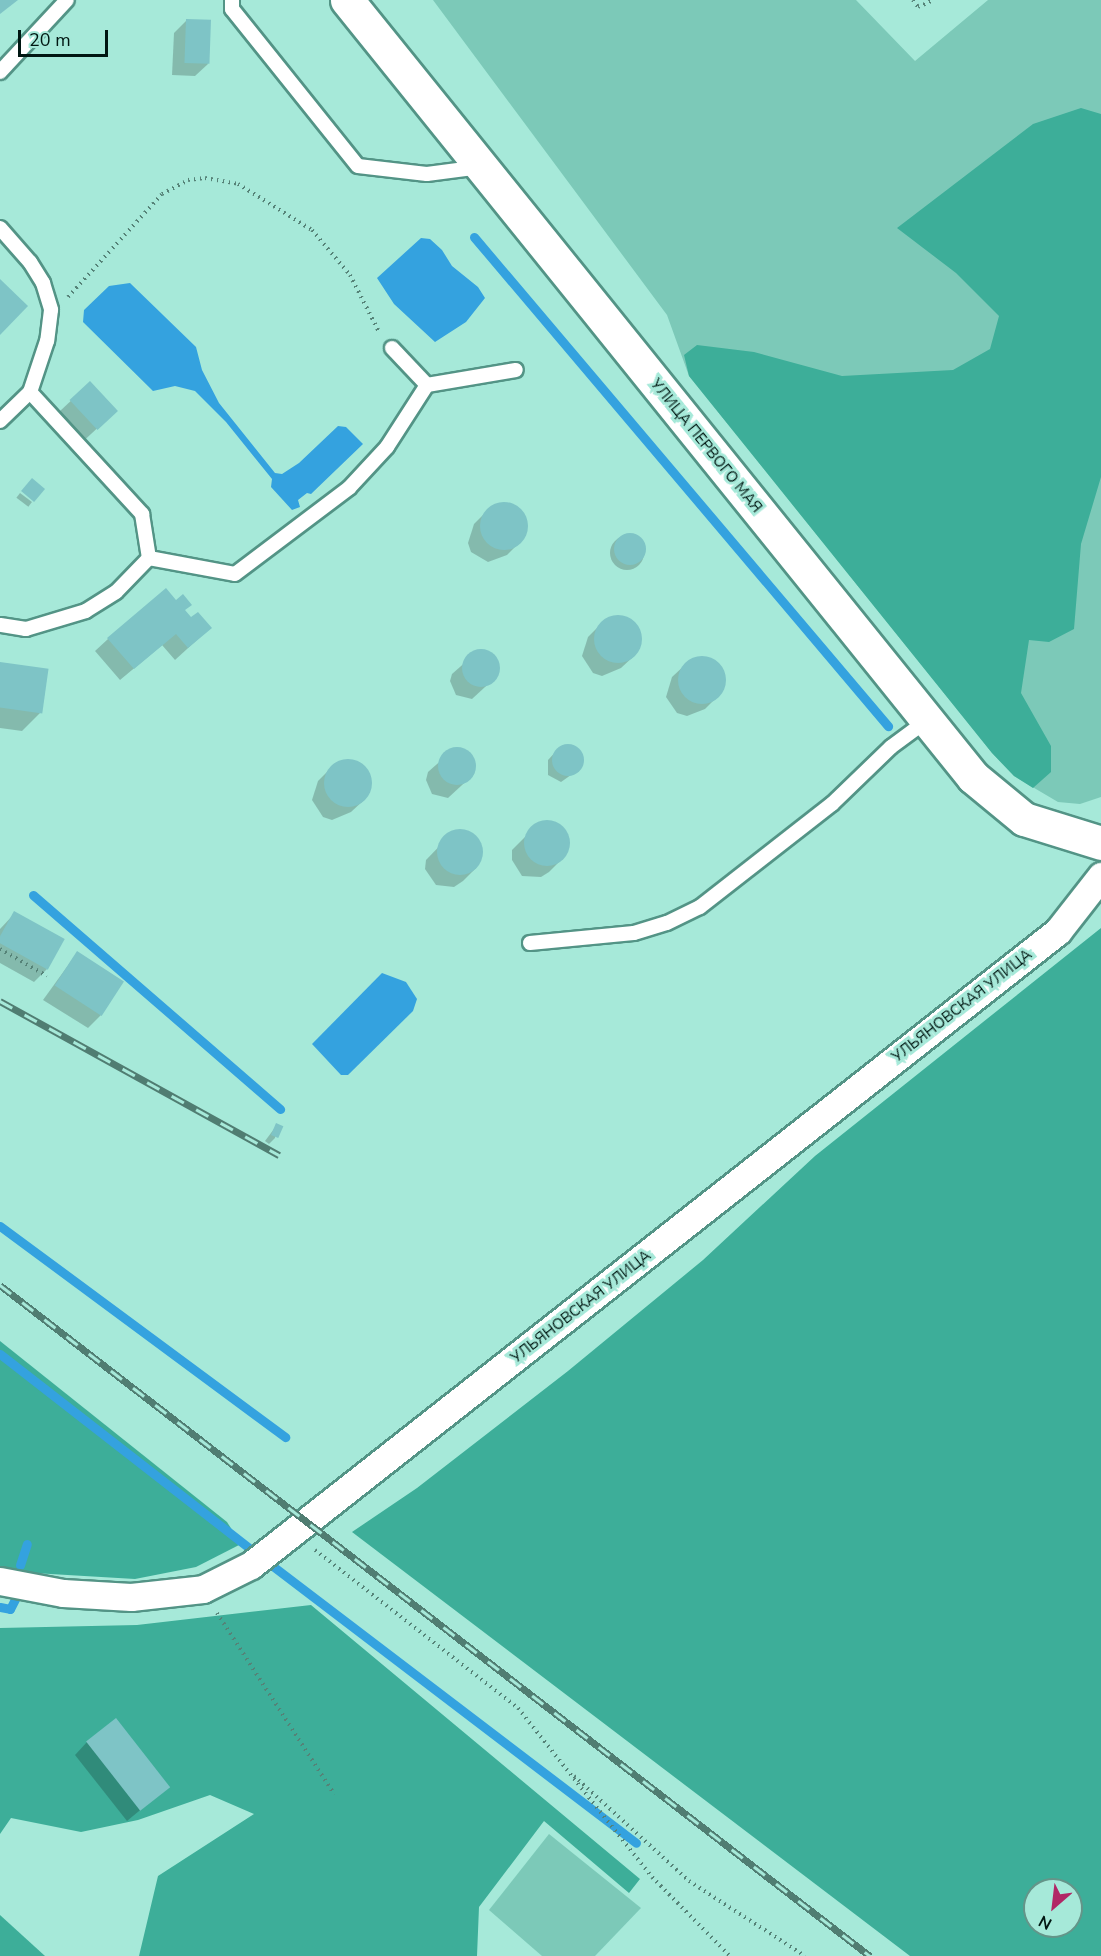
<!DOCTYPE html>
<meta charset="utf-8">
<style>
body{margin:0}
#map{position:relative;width:1101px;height:1956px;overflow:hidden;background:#a6e9d9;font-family:"Nunito Sans",sans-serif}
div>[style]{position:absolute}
.green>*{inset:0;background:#7cc9b8}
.forest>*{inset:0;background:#3dae99}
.water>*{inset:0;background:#34a2df}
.shadow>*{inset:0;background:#0003;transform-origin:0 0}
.round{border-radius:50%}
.stream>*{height:9px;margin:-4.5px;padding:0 4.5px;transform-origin:4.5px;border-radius:4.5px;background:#34a2df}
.building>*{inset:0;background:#7ec4c6;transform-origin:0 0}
.path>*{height:4px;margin-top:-2px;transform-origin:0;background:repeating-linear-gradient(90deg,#558277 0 1.5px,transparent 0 6px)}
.roads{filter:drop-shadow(2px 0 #539486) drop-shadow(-2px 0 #539486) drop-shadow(0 2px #539486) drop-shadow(0 -2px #539486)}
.service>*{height:14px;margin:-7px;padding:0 7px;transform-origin:7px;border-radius:7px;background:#fff}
.minor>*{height:27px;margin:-13.5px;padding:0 13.5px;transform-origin:13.5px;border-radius:13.5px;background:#fff}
.tertiary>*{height:33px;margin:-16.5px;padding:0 16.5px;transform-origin:16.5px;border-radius:16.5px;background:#fff}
.rail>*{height:7px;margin-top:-3.5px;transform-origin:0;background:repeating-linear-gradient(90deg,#a6e9d9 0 14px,#507d72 0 28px);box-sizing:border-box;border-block:2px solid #507d72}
span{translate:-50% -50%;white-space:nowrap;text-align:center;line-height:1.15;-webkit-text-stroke:6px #a6e9d9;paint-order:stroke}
.street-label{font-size:15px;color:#001712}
.north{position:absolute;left:1023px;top:1878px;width:60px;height:60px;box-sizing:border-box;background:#a6e9d9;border:2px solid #649589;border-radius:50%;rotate:208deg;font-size:16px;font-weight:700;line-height:24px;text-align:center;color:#001712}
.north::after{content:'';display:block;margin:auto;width:21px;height:27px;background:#b12766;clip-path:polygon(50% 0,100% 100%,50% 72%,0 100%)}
.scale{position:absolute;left:18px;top:30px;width:90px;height:27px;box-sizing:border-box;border:3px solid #001712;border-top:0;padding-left:8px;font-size:18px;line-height:21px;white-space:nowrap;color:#001712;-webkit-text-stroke:4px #a6e9d9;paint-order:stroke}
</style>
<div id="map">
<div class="green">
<div style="clip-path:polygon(433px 0,856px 0,915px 61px,988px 0,1101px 0,1101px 797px,1080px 804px,1058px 802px,1014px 776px,992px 753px,689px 376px,667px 315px)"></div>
<div style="clip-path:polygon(549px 1834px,641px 1908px,595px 1956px,542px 1956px,489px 1910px)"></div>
</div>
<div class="forest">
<div style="clip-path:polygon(1081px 108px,1101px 114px,1101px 477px,1081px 544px,1074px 629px,1049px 642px,1029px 640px,1021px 693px,1051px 746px,1051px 772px,1033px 788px,1014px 776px,992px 753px,689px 376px,684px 355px,697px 345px,754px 352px,842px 376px,953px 370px,990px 349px,999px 316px,956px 273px,897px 228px,1033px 124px)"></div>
<div style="clip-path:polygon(evenodd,1101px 928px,1101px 1956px,910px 1956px,352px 1532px,417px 1488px,568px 1371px,703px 1260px,815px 1156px,1101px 928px,1035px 1890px,1071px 1890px,1071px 1926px,1035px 1926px,1035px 1890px)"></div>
<div style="clip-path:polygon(0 1341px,227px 1522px,241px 1544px,196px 1567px,135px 1579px,0 1571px)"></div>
<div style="clip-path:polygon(311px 1605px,640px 1879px,629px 1893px,544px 1821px,479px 1907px,477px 1956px,139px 1956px,158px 1876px,254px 1814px,210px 1795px,138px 1820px,81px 1832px,11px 1818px,0 1834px,0 1628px,137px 1625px)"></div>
<div style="clip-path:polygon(0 1915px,45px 1956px,0 1956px)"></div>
</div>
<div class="water">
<div style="clip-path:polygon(421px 238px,430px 239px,442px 250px,452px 266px,478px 287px,485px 298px,466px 322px,435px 342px,394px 304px,377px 278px)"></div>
<div style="clip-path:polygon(130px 283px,196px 347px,202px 370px,219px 403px,275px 473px,282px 474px,299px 463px,338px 426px,346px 427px,363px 444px,311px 494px,307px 493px,298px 500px,300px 507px,292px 510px,271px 487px,272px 479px,226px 422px,195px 391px,175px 386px,153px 391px,83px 322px,84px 310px,109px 286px)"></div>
<div style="clip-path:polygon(382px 973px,406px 982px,417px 999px,413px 1011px,348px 1075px,341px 1075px,312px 1044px)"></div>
</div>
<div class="shadow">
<div style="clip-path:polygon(187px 20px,208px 64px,195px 76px,172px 75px,174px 33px)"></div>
<div style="left:90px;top:383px;width:38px;height:45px;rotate:47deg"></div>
<div style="left:20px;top:493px;width:15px;height:6px;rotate:37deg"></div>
<div style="clip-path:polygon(506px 503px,515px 506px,526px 523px,520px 542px,507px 555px,488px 562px,471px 552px,468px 543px,474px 524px,487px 511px)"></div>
<div class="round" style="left:610px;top:536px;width:34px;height:34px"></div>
<div style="clip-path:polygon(184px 611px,191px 620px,210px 628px,175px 660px,162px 645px,120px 680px,95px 651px,108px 639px)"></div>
<div style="clip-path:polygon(620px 617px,630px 619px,641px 636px,635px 655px,621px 668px,602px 676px,593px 673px,582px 656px,588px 637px,601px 624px)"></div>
<div style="clip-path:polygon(478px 651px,493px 654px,499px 668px,497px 676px,472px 699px,456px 695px,450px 681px,452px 674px)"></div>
<div style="clip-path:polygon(704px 657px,721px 667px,725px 676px,719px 695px,705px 709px,687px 716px,677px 713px,666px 697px,672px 677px,686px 664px)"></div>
<div style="clip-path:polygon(0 663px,41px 712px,22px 731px,0 728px)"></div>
<div style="clip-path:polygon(560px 747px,576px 748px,581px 753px,581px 768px,561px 782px,548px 775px,548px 760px)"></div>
<div style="clip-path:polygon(454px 749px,469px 753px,475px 767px,474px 774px,448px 798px,432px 794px,426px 780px,428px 772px)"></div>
<div style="clip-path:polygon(350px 761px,367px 771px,371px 780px,365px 799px,351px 812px,332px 820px,323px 817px,312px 800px,318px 781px,331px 768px)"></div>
<div style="clip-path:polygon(539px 823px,558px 825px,568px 840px,562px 859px,549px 872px,541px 877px,522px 876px,512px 860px,512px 850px)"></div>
<div style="clip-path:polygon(453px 832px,472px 834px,482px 849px,476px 868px,463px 881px,454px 887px,436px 885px,425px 869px,426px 860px)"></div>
<div style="clip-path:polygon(15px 913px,47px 969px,34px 982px,0 963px,0 929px)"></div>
<div style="clip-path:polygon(77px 953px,101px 1015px,88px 1028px,43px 1000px)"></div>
<div style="clip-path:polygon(277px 1125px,275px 1138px,269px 1144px,265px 1141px)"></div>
<div style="clip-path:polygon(87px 1742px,168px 1787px,127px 1821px,75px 1755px)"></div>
</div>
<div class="stream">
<div style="left:474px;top:237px;width:641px;rotate:49.75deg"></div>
<div style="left:33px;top:895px;width:327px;rotate:40.9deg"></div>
<div style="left:0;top:1226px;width:355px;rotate:36.5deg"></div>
<div style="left:0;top:1354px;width:319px;rotate:37.9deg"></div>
<div style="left:20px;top:1565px;width:22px;rotate:-72deg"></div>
<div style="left:274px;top:1567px;width:455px;rotate:37.3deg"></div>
<div style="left:0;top:1607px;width:10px;rotate:11deg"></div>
<div style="left:10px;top:1609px;width:13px;rotate:-63deg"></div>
</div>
<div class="building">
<div style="clip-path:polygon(0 0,18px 0,0 14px)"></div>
<div style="left:186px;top:19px;width:25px;height:44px;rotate:2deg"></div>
<div style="clip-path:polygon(0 279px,28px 306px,0 335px)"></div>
<div style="left:90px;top:381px;width:41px;height:28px;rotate:47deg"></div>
<div style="left:32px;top:478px;width:17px;height:17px;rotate:40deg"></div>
<div class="round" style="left:480px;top:502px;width:48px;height:48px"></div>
<div class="round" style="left:614px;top:533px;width:32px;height:32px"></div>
<div style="clip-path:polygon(166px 588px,176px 600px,183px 594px,192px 605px,185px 610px,191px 617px,198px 612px,212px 628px,188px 648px,176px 634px,134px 669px,107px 638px)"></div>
<div class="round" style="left:594px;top:615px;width:48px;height:48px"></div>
<div class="round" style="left:462px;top:649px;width:38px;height:38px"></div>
<div class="round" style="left:678px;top:656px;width:48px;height:48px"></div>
<div style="left:0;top:662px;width:49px;height:45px;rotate:8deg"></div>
<div class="round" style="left:552px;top:744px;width:32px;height:32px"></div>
<div class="round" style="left:438px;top:747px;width:38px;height:38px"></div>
<div class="round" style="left:324px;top:759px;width:48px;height:48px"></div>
<div class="round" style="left:524px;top:820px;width:46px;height:46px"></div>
<div class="round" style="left:437px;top:829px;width:46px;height:46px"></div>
<div style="left:14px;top:911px;width:58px;height:35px;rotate:29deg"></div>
<div style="left:77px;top:951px;width:56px;height:41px;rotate:33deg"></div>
<div style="left:276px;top:1123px;width:8px;height:13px;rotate:23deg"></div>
<div style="left:116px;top:1718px;width:88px;height:38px;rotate:52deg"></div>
</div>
<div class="path">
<div style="left:913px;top:0;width:9px;rotate:54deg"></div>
<div style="left:918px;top:7px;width:17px;rotate:-24deg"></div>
<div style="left:68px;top:297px;width:139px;rotate:-47.6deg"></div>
<div style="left:162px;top:194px;width:30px;rotate:-28deg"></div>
<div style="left:188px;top:180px;width:17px;rotate:-7deg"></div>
<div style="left:205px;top:178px;width:34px;rotate:10deg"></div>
<div style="left:238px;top:184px;width:87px;rotate:31.9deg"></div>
<div style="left:312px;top:230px;width:59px;rotate:49.8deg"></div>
<div style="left:350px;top:275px;width:64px;rotate:63deg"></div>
<div style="left:0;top:949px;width:54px;rotate:29.9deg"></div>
<div style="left:315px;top:1550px;width:257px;rotate:37.9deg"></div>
<div style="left:518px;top:1708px;width:216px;rotate:51.6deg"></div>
<div style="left:652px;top:1877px;width:111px;rotate:45.4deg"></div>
<div style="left:217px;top:1613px;width:216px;rotate:57.1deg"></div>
<div style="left:574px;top:1776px;width:156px;rotate:42.4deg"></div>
<div style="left:689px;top:1881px;width:138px;rotate:32.9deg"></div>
</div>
<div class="roads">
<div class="service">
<div style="left:232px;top:0;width:9px;rotate:90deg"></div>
<div style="left:232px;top:9px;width:201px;rotate:51.3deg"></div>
<div style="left:358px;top:166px;width:69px;rotate:6.6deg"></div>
<div style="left:427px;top:174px;width:54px;rotate:-7.4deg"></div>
<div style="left:0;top:72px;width:98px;rotate:-47.1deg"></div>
<div style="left:0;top:228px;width:45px;rotate:48.6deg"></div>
<div style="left:30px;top:262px;width:25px;rotate:58deg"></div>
<div style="left:43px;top:283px;width:28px;rotate:73deg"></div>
<div style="left:51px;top:310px;width:31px;rotate:97deg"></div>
<div style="left:47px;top:341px;width:54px;rotate:108.4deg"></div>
<div style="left:30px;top:392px;width:166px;rotate:47.4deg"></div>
<div style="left:142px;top:514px;width:45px;rotate:81deg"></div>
<div style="left:149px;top:558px;width:47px;rotate:134.1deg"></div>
<div style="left:116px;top:592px;width:36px;rotate:148deg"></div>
<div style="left:86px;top:611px;width:63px;rotate:163.3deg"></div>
<div style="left:26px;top:629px;width:26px;rotate:-171deg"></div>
<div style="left:392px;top:348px;width:51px;rotate:46.6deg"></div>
<div style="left:0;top:421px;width:42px;rotate:-44deg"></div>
<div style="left:149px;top:558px;width:87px;rotate:10.5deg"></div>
<div style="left:235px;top:574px;width:143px;rotate:-37deg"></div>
<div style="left:349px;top:488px;width:56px;rotate:-47.2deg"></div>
<div style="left:387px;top:447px;width:74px;rotate:-57.2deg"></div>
<div style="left:427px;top:385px;width:90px;rotate:-9.6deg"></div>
<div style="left:530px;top:943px;width:104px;rotate:-5.5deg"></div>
<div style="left:634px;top:933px;width:34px;rotate:-17deg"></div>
<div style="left:667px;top:923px;width:37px;rotate:-26deg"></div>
<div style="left:700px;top:907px;width:167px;rotate:-38deg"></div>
<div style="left:832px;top:804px;width:82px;rotate:-44deg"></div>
<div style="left:891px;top:747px;width:44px;rotate:-36.6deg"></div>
</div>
<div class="minor">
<div style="left:0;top:1581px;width:64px;rotate:10.8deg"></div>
<div style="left:63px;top:1593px;width:68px;rotate:3.4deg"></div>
<div style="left:131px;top:1597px;width:72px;rotate:-6.3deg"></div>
<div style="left:203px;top:1589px;width:54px;rotate:-26.6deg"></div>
<div style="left:251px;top:1565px;width:1026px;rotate:-38.15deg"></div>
<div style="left:1058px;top:931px;width:70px;rotate:-52deg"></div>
</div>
<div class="tertiary">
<div style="left:347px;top:0;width:998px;rotate:51.14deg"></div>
<div style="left:973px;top:777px;width:66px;rotate:39.5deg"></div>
<div style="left:1024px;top:819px;width:81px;rotate:17.3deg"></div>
</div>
</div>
<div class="rail">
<div style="left:0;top:1001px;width:319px;rotate:28.9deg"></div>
<div style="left:0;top:1285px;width:1099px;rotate:37.64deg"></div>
</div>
<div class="street-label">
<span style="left:706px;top:446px;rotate:51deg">УЛИЦА ПЕРВОГО МАЯ</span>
<span style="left:962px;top:1006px;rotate:-38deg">УЛЬЯНОВСКАЯ УЛИЦА</span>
<span style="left:581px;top:1307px;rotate:-38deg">УЛЬЯНОВСКАЯ УЛИЦА</span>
</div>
<div class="north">N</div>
<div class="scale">20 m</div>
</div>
